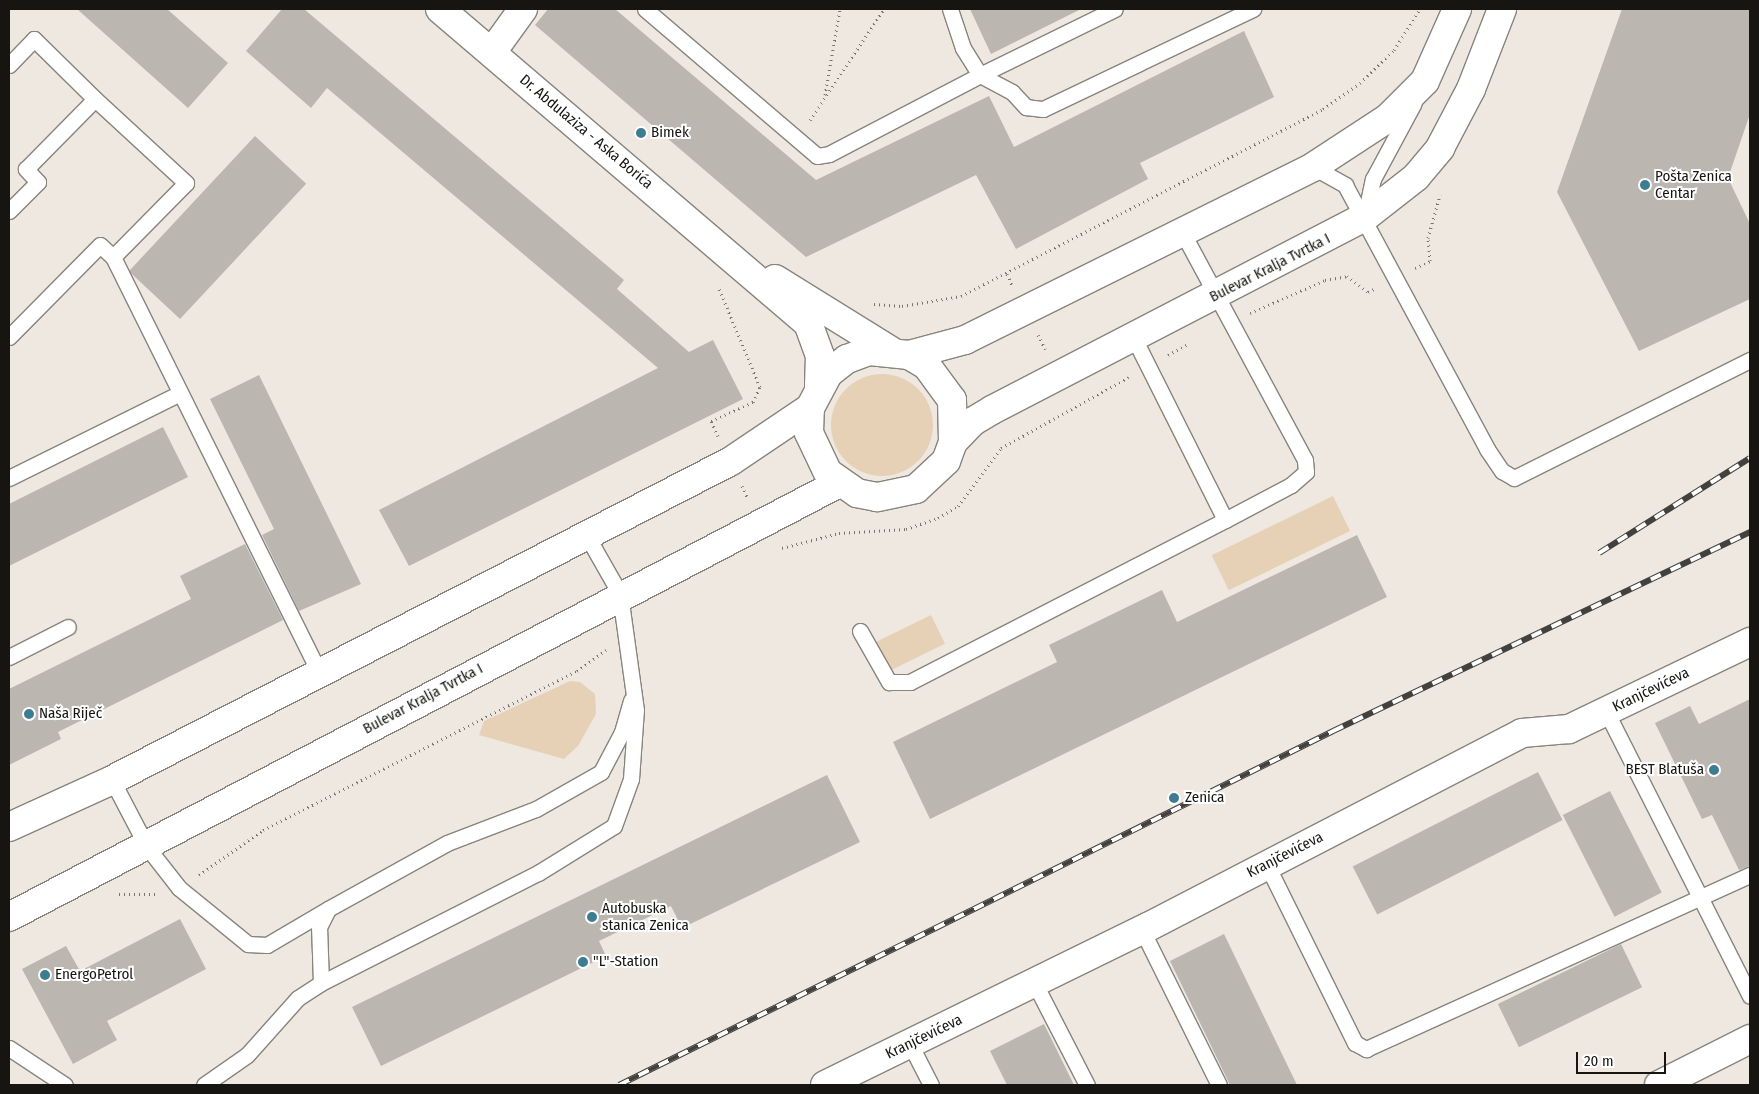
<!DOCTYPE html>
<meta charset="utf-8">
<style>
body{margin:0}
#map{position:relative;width:1759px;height:1094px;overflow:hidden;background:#eee8e1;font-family:"Fira Sans Condensed",sans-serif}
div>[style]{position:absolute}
.green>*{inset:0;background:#e6d1b6;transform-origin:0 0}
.round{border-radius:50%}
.building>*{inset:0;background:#bbb6b0;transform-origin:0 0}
.path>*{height:3px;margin-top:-1.5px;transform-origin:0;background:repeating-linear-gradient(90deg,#787470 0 1px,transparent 0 5px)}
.roads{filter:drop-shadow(1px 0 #88847d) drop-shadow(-1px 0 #88847d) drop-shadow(0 1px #88847d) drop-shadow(0 -1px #88847d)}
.lane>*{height:15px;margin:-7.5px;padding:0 7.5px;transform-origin:7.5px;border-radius:7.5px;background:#fff}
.street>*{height:28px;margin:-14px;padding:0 14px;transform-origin:14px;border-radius:14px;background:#fff}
.secondary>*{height:28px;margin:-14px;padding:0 14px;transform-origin:14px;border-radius:14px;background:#fff}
.rail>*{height:5.5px;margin-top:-2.75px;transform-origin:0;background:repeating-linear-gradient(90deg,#fff 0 11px,#43413d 0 22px);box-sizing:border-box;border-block:1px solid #43413d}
.dots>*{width:14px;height:14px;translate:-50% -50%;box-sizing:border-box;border:2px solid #fff;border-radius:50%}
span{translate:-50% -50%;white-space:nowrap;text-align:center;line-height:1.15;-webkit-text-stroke:4px #fff;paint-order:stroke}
.street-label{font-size:15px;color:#161512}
.poi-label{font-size:15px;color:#161512}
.left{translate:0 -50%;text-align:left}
.right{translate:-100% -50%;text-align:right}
.frame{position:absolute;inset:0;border:10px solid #161512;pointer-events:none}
.scale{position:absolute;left:1576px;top:1052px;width:90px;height:22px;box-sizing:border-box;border:2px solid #161512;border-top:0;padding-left:6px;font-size:15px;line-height:18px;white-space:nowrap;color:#161512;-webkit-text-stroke:4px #fff;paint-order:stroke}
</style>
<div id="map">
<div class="green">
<div class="round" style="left:831px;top:374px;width:102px;height:102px"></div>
<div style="left:1333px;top:496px;width:39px;height:135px;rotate:64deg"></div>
<div style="left:931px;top:615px;width:32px;height:62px;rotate:64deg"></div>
<div style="clip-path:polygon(570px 681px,580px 682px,595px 694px,596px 714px,578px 746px,564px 759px,479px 735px,484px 721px)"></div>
</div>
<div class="building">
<div style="clip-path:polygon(77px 9px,167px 9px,228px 63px,188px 108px)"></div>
<div style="clip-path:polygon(282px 9px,304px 9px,624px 280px,617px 289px,689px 352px,713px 340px,743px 399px,409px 566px,379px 510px,658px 368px,327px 88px,311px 108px,246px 51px)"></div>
<div style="clip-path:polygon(548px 9px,615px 9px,816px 180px,989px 96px,1014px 147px,1244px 31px,1274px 97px,1140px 163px,1148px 179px,1016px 249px,976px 175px,806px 257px,535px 25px)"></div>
<div style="clip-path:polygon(970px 9px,1081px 9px,991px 54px)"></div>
<div style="clip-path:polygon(1622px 9px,1750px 9px,1750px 114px,1728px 178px,1750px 224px,1750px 299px,1639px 351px,1557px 192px)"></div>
<div style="left:255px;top:136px;width:70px;height:185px;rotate:43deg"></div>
<div style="clip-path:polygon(259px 375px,361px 584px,299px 611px,262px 535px,274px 529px,210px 399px)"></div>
<div style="clip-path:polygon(163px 427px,188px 477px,9px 566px,9px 504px)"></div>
<div style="clip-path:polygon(1357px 535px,1387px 597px,930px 819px,893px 742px,1057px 662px,1049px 645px,1162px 590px,1177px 622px)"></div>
<div style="clip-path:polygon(245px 544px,283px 620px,58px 732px,61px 739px,9px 765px,9px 689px,191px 599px,180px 576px)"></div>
<div style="clip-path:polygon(1750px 699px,1750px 866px,1739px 870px,1712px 815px,1702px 819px,1655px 723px,1690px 706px,1699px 724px)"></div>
<div style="left:1538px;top:772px;width:54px;height:208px;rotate:63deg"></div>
<div style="clip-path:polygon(827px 775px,860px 842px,682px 928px,671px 906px,599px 941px,606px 956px,381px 1066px,352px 1007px)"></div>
<div style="left:1610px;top:791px;width:114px;height:53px;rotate:63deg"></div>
<div style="clip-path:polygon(180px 919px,206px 969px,107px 1021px,117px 1040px,73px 1064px,22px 969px,66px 946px,80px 971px)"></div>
<div style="clip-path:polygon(1224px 934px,1297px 1085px,1230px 1085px,1170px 961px)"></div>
<div style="left:1621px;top:944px;width:48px;height:137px;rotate:64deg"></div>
<div style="clip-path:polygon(1044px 1024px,1074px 1085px,1007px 1085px,990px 1051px)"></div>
</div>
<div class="path">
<div style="left:825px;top:95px;width:87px;rotate:-80.1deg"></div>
<div style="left:810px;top:120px;width:133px;rotate:-56.3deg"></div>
<div style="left:1415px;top:268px;width:17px;rotate:-25deg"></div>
<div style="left:1430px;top:261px;width:23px;rotate:-95deg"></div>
<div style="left:1428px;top:238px;width:45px;rotate:-74.4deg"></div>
<div style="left:1007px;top:274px;width:12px;rotate:66deg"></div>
<div style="left:874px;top:304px;width:28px;rotate:4deg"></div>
<div style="left:902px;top:306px;width:60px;rotate:-9.6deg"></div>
<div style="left:961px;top:296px;width:407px;rotate:-27.3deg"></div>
<div style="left:1323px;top:109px;width:45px;rotate:-35.1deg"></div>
<div style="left:1360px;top:83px;width:47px;rotate:-44.1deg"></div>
<div style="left:1394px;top:50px;width:49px;rotate:-57.6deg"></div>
<div style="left:1250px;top:313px;width:82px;rotate:-23.7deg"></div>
<div style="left:1325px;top:280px;width:22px;rotate:-10deg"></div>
<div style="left:1347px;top:276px;width:26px;rotate:37deg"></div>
<div style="left:1368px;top:292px;width:7px;rotate:-27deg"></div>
<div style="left:1038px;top:335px;width:16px;rotate:63deg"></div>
<div style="left:1168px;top:355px;width:21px;rotate:-29deg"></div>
<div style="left:718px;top:436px;width:17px;rotate:-115deg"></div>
<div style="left:711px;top:421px;width:46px;rotate:-24.3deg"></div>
<div style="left:753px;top:402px;width:17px;rotate:-65deg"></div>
<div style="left:760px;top:387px;width:109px;rotate:-112.6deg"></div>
<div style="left:742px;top:486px;width:14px;rotate:65deg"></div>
<div style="left:782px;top:548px;width:59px;rotate:-14.7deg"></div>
<div style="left:839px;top:533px;width:67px;rotate:-3.4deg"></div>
<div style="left:906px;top:529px;width:34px;rotate:-19deg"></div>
<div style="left:938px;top:518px;width:23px;rotate:-31deg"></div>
<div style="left:958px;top:506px;width:72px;rotate:-53.4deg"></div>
<div style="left:1001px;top:448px;width:146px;rotate:-29deg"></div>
<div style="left:199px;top:875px;width:78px;rotate:-35.1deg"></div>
<div style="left:263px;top:830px;width:352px;rotate:-26.9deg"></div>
<div style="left:577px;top:671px;width:36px;rotate:-36deg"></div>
<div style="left:119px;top:894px;width:36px"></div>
</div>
<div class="roads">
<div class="lane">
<div style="left:645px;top:9px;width:226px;rotate:40.5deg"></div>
<div style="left:817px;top:156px;width:12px;rotate:-9deg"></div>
<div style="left:829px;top:154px;width:170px;rotate:-27.6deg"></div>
<div style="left:980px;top:75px;width:36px;rotate:28deg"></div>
<div style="left:1012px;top:92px;width:21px;rotate:47deg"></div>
<div style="left:1026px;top:107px;width:17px;rotate:7deg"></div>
<div style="left:1043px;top:109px;width:233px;rotate:-25.5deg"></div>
<div style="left:950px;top:9px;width:41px;rotate:71.6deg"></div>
<div style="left:963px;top:48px;width:32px;rotate:58deg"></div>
<div style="left:980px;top:75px;width:150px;rotate:-26.1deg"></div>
<div style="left:9px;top:65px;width:36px;rotate:-46deg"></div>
<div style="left:34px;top:39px;width:86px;rotate:44.5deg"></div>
<div style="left:1313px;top:167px;width:37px;rotate:29deg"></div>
<div style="left:1345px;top:185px;width:300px;rotate:61.7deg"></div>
<div style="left:1487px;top:449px;width:27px;rotate:56deg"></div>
<div style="left:1502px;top:471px;width:14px;rotate:30deg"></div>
<div style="left:1514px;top:478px;width:264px;rotate:-26.6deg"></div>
<div style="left:9px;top:211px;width:41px;rotate:-45deg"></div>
<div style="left:38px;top:182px;width:18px;rotate:-133deg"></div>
<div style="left:26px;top:169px;width:98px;rotate:-45.4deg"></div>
<div style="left:95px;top:99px;width:124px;rotate:42.7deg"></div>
<div style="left:186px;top:183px;width:104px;rotate:134.6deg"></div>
<div style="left:1365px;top:216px;width:38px;rotate:-78deg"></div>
<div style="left:1373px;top:179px;width:86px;rotate:-61.7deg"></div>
<div style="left:9px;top:337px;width:129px;rotate:-45.3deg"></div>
<div style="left:100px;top:245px;width:18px;rotate:43deg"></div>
<div style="left:113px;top:257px;width:466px;rotate:63.6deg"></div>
<div style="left:1134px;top:338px;width:203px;rotate:63.4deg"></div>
<div style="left:9px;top:478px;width:191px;rotate:-26.4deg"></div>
<div style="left:860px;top:631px;width:59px;rotate:60.4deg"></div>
<div style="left:889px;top:682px;width:21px"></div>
<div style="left:910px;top:682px;width:354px;rotate:-27.2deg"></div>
<div style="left:1225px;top:520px;width:75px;rotate:-27.9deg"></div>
<div style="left:1291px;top:485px;width:20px;rotate:-41deg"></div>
<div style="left:1306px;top:472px;width:12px;rotate:-95deg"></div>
<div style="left:1305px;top:460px;width:259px;rotate:-118.3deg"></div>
<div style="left:9px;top:657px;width:66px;rotate:-27deg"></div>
<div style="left:1606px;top:711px;width:319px;rotate:63.2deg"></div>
<div style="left:112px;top:780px;width:76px;rotate:62.4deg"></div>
<div style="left:147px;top:847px;width:52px;rotate:52deg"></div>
<div style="left:179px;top:888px;width:89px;rotate:39.1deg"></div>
<div style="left:248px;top:944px;width:19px;rotate:3deg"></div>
<div style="left:267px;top:945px;width:71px;rotate:-30.5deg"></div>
<div style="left:1267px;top:865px;width:199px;rotate:63.7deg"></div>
<div style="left:1355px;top:1043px;width:13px;rotate:29deg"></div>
<div style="left:1366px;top:1049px;width:422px;rotate:-24.4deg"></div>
<div style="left:1142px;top:930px;width:173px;rotate:63.6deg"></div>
<div style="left:1034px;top:982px;width:116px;rotate:62.8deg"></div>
<div style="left:321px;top:983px;width:56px;rotate:-92deg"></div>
<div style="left:319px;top:927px;width:20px;rotate:-63deg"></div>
<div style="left:328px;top:909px;width:136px;rotate:-29deg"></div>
<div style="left:447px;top:843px;width:95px;rotate:-20.9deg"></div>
<div style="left:536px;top:809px;width:75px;rotate:-29.6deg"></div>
<div style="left:601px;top:772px;width:45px;rotate:-62.3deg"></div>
<div style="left:622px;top:732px;width:33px;rotate:-74deg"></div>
<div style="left:910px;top:1044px;width:46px;rotate:62.9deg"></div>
<div style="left:9px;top:1048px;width:67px;rotate:33.5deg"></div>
<div style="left:204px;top:1085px;width:52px;rotate:-34.9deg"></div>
<div style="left:247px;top:1055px;width:76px;rotate:-48.2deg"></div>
<div style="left:298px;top:998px;width:27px;rotate:-33deg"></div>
<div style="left:321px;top:983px;width:243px;rotate:-26.9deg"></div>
<div style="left:538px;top:873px;width:89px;rotate:-31.7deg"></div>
<div style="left:614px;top:826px;width:50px;rotate:-70.1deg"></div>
<div style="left:631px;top:779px;width:69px;rotate:-85.9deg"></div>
<div style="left:636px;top:710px;width:117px;rotate:-97.9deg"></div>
<div style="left:620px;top:594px;width:67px;rotate:-119.6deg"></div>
</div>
<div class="street">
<div style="left:440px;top:9px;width:484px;rotate:40.5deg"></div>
<div style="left:808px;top:323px;width:35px;rotate:70deg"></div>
<div style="left:820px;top:356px;width:30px;rotate:92deg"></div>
<div style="left:492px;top:52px;width:53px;rotate:-54.2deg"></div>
<div style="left:775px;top:279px;width:137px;rotate:31.8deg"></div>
<div style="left:825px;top:1085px;width:360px;rotate:-26.1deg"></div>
<div style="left:1148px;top:927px;width:421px;rotate:-27.4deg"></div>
<div style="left:1522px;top:733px;width:47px;rotate:-4.9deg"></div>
<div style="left:1569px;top:729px;width:201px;rotate:-25.7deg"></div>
<div style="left:1659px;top:1085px;width:102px;rotate:-26.8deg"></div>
</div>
<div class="secondary">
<div style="left:909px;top:355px;width:21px;rotate:31deg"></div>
<div style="left:927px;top:366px;width:42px;rotate:53.7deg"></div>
<div style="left:952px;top:400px;width:42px;rotate:88.6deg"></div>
<div style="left:953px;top:442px;width:20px;rotate:110deg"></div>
<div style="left:946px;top:461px;width:41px;rotate:137deg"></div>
<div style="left:916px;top:489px;width:40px;rotate:168deg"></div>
<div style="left:877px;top:497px;width:20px;rotate:-169deg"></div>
<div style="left:857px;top:493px;width:35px;rotate:-145deg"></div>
<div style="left:828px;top:473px;width:44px;rotate:-115.4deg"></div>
<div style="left:809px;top:433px;width:25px;rotate:-88deg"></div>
<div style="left:810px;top:408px;width:40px;rotate:-62deg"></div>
<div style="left:829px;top:373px;width:23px;rotate:-38deg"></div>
<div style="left:847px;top:359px;width:23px;rotate:-20deg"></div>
<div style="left:869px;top:351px;width:40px;rotate:5.7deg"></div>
<div style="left:909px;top:355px;width:58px;rotate:-15deg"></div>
<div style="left:965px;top:340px;width:389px;rotate:-26.4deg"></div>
<div style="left:1313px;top:167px;width:90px;rotate:-33.2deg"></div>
<div style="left:1388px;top:118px;width:52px;rotate:-45deg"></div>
<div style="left:1425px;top:81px;width:79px;rotate:-66deg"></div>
<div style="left:953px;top:442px;width:28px;rotate:-46deg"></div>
<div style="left:972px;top:422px;width:23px;rotate:-31deg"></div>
<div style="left:992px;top:410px;width:420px;rotate:-27.4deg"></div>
<div style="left:1365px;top:217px;width:65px;rotate:-38.1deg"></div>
<div style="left:1416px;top:177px;width:38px;rotate:-50deg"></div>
<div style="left:1440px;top:148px;width:67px;rotate:-62.3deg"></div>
<div style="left:1471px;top:89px;width:86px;rotate:-68.8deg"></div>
<div style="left:9px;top:827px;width:113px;rotate:-24.5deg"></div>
<div style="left:112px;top:780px;width:696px;rotate:-27.26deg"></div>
<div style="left:731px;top:461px;width:95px;rotate:-33.9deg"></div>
<div style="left:9px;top:917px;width:937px;rotate:-27.6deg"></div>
</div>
</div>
<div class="rail">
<div style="left:1599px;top:553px;width:178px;rotate:-32.2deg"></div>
<div style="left:619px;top:1085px;width:797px;rotate:-26.37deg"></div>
<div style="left:1333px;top:731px;width:462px;rotate:-25.5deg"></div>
</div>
<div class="dots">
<div style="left:641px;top:133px;background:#3e7c92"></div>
<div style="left:1645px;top:185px;background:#3e7c92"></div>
<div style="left:29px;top:714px;background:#3e7c92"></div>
<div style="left:1714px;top:770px;background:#3e7c92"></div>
<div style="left:1174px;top:798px;background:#3e7c92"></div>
<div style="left:592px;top:917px;background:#3e7c92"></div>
<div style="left:583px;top:962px;background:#3e7c92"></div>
<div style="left:45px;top:975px;background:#3e7c92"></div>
</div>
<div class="street-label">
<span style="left:586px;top:132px;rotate:40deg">Dr. Abdulaziza - Aska Borića</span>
<span style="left:1270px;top:268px;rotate:-27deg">Bulevar Kralja Tvrtka I</span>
<span style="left:1651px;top:690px;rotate:-26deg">Kranjčevićeva</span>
<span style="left:423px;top:699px;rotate:-28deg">Bulevar Kralja Tvrtka I</span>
<span style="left:1285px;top:855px;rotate:-27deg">Kranjčevićeva</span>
<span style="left:924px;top:1037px;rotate:-26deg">Kranjčevićeva</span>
</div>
<div class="poi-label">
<span class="left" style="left:651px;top:133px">Bimek</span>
<span class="left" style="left:1655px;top:185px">Pošta Zenica<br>Centar</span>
<span class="left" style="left:39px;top:714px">Naša Riječ</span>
<span class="right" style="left:1704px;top:770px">BEST Blatuša</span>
<span class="left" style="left:1185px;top:798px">Zenica</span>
<span class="left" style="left:602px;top:917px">Autobuska<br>stanica Zenica</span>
<span class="left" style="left:593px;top:962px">"L"-Station</span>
<span class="left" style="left:55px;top:975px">EnergoPetrol</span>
</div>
<div class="frame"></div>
<div class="scale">20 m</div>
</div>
